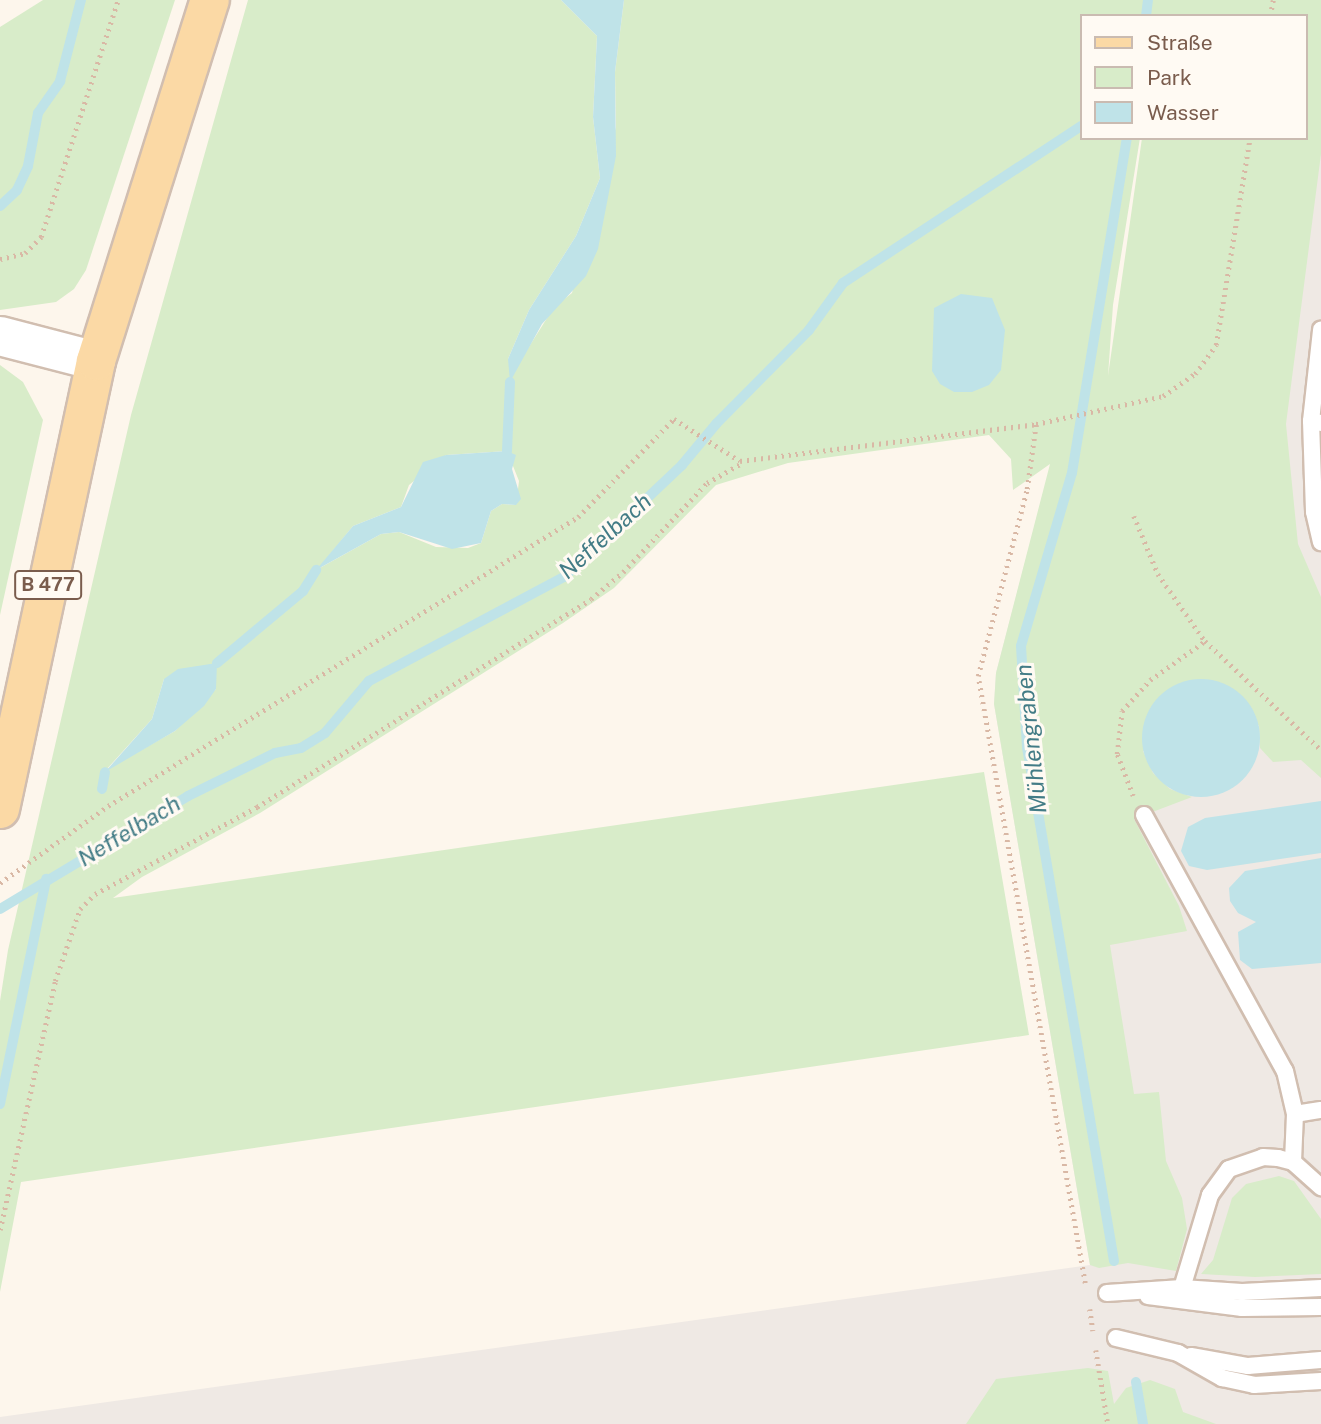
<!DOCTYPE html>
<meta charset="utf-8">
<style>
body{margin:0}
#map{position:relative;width:1321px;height:1424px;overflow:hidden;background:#fdf6ec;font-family:"Public Sans",sans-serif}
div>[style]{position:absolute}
.industrial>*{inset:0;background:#efe9e4}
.green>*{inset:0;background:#d8ecc9}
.water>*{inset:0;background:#bfe3e8}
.round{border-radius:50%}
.stream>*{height:10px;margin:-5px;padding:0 5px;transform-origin:5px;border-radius:5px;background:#bfe3e8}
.path>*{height:4.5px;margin-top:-2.25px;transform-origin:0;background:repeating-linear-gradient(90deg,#d9b8a5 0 2px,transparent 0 7px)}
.roads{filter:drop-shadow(2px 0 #d1beb0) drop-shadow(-2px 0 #d1beb0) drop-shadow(0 2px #d1beb0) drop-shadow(0 -2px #d1beb0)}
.lane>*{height:16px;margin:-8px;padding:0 8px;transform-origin:8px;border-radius:8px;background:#fff}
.secondary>*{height:38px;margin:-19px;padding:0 19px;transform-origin:19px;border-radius:19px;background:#fff}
.primary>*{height:38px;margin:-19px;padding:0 19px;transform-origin:19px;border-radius:19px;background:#fbd9a5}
span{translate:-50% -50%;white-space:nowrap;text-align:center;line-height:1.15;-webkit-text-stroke:6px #fffaf3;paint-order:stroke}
.shield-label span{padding:2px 5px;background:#fffaf3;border:2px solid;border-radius:5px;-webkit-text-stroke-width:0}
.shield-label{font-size:19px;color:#7a5c4d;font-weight:700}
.water-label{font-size:23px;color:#437c86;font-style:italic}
.legend{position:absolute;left:1080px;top:14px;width:228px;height:126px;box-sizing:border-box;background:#fffaf3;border:2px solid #cabbb1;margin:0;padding:9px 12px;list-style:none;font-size:21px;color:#7a5c4d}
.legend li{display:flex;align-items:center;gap:14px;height:35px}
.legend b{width:35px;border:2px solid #cabbb1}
</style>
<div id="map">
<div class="industrial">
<div style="clip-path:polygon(1321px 0,1321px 1424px,0 1424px,0 1417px,1090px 1265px,994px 704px,996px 673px,1051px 463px,1098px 424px,1305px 138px,1305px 16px)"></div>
</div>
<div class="green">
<div style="clip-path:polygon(43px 0,175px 0,86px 270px,74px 289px,56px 302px,0 310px,0 27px)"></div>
<div style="clip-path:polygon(evenodd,248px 0,561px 0,597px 36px,593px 117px,600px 178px,576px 236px,529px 310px,508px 359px,520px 361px,554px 307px,572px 293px,616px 127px,615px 72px,624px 0,1321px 0,1321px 154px,1286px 424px,1298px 544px,1321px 597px,1321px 778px,1301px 760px,1273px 762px,1260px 748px,1259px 725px,1143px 751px,1153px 773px,1170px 789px,1192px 797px,1134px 819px,1179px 906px,1187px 931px,1110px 945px,1134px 1094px,1159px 1092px,1166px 1161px,1182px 1198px,1187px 1229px,1176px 1271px,1128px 1263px,1099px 1268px,1090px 1265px,994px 704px,996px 673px,1050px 464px,1013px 490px,1011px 459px,989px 435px,788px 463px,716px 485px,614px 588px,563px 623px,260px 813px,142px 877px,113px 898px,984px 772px,1029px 1035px,21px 1182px,0 1292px,0 1001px,8px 950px,131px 415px,248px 0,1081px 16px,1305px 16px,1305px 138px,1142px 138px,1108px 376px,1113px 305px,1140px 138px,1081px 138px,1081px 16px,248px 0,507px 451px,519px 481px,516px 505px,502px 504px,491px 511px,481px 543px,468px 548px,436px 547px,399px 532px,381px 534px,318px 569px,353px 526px,401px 507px,409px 485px,446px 455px,507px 451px,248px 0,164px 679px,216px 689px,175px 731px,106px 770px,152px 719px,164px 679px)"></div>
<div style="clip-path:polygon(0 365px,23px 382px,43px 420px,0 615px)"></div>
<div style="clip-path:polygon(1279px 1176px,1294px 1181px,1321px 1219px,1321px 1274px,1255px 1277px,1201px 1274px,1213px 1260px,1232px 1198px,1246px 1184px)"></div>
<div style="clip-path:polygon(1088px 1368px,1108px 1371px,1114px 1404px,1126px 1388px,1150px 1380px,1175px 1389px,1183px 1412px,1216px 1424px,966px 1424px,996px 1379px)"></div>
</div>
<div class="water">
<div style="clip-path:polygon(561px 0,624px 0,615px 72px,616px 156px,598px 249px,586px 276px,542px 324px,510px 382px,508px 359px,529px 310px,576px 236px,600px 178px,593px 117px,597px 36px)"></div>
<div style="clip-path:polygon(961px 294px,992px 298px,1005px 330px,1001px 370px,989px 385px,972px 392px,954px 392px,940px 384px,932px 371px,934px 308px)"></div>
<div style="clip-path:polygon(507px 451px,516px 455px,512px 469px,521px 499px,516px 505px,502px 504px,491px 511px,481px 543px,452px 549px,399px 532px,381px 534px,316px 570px,353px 526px,401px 507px,423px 462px,446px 455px)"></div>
<div style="clip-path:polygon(217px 663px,216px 689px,204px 706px,175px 731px,105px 772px,152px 719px,164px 679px,178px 669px)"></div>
<div class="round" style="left:1142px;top:679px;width:118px;height:118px"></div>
<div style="clip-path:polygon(1321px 801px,1321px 853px,1207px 870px,1189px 866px,1181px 851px,1188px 827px,1205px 818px)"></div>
<div style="clip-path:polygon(1321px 858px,1321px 963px,1252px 969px,1240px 960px,1238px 932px,1256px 922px,1238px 913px,1230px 901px,1229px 888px,1245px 871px)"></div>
</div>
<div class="stream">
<div style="left:1146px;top:16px;width:16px;rotate:-83deg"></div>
<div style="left:0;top:206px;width:23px;rotate:-43deg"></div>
<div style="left:17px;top:190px;width:26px;rotate:-65deg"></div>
<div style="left:28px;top:166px;width:54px;rotate:-79.3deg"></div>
<div style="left:38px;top:113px;width:39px;rotate:-55deg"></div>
<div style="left:60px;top:81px;width:84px;rotate:-75.5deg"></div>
<div style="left:507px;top:451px;width:69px;rotate:-87.5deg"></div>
<div style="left:217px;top:663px;width:112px;rotate:-39.9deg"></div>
<div style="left:303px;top:591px;width:25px;rotate:-58deg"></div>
<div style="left:102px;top:789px;width:17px;rotate:-80deg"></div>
<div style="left:0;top:909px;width:219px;rotate:-31deg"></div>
<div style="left:188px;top:796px;width:97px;rotate:-26.3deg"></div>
<div style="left:275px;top:753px;width:26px;rotate:-11deg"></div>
<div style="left:301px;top:748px;width:28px;rotate:-32deg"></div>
<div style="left:325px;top:733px;width:68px;rotate:-49.8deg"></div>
<div style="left:369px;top:681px;width:221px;rotate:-28.1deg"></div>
<div style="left:564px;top:577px;width:163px;rotate:-43.5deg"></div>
<div style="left:682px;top:465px;width:53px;rotate:-50.3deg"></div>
<div style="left:716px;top:424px;width:132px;rotate:-45.3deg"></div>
<div style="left:809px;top:330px;width:58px;rotate:-54.1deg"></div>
<div style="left:843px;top:283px;width:285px;rotate:-33.4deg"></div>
<div style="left:0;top:1104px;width:230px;rotate:-78.4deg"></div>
<div style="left:1114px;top:1261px;width:521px;rotate:-99.61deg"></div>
<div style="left:1027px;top:747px;width:101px;rotate:-93.4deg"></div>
<div style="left:1021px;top:646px;width:180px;rotate:-73.6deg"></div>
<div style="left:1072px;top:473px;width:339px;rotate:-80.7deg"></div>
<div style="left:1136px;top:1382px;width:43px;rotate:80.5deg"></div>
</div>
<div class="path">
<div style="left:1270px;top:16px;width:16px;rotate:-79deg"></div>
<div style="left:0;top:259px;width:26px;rotate:-13deg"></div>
<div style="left:25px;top:253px;width:23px;rotate:-45deg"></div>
<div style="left:41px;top:237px;width:249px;rotate:-72deg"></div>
<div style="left:1134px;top:516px;width:63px;rotate:67.5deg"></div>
<div style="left:1158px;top:574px;width:82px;rotate:55deg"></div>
<div style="left:1205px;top:641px;width:159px;rotate:43.2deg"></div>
<div style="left:1133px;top:796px;width:45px;rotate:-110.9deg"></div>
<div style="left:1117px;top:754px;width:43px;rotate:-83.4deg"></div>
<div style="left:1122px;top:711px;width:42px;rotate:-47.9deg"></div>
<div style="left:1150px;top:680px;width:67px;rotate:-35.3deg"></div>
<div style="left:0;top:883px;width:133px;rotate:-35.5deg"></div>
<div style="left:108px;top:806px;width:552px;rotate:-31.59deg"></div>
<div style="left:578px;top:517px;width:137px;rotate:-45.6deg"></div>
<div style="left:674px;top:419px;width:78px;rotate:32.5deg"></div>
<div style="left:740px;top:461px;width:298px;rotate:-7.1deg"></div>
<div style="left:0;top:1230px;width:255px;rotate:-77.5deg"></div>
<div style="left:55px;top:981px;width:76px;rotate:-70.9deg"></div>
<div style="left:80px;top:909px;width:21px;rotate:-45deg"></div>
<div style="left:95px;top:894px;width:184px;rotate:-28.2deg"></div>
<div style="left:257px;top:807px;width:393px;rotate:-31.9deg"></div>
<div style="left:591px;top:599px;width:42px;rotate:-40.2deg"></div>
<div style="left:623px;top:572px;width:122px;rotate:-46.7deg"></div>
<div style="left:707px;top:483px;width:40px;rotate:-29.7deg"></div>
<div style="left:1085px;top:1283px;width:616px;rotate:-100deg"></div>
<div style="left:978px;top:676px;width:193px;rotate:-75.3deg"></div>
<div style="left:1027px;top:489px;width:66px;rotate:-82.1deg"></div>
<div style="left:1036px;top:424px;width:130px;rotate:-12.4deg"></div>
<div style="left:1163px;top:396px;width:39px;rotate:-35deg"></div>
<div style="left:1195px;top:374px;width:36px;rotate:-54deg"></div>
<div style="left:1216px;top:345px;width:210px;rotate:-80.7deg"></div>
<div style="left:1090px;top:1309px;width:22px;rotate:82deg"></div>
<div style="left:1096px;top:1350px;width:75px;rotate:80.8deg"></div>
</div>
<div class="roads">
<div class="lane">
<div style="left:1311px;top:421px;width:92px;rotate:-83.7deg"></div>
<div style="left:1321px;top:423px;width:10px;rotate:-169deg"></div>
<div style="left:1311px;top:421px;width:91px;rotate:88.1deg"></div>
<div style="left:1314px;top:512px;width:31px;rotate:77deg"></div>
<div style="left:1144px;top:815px;width:292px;rotate:61.2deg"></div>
<div style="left:1285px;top:1071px;width:44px;rotate:76.9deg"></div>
<div style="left:1295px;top:1114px;width:48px;rotate:92.4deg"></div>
<div style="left:1295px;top:1114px;width:26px;rotate:-9deg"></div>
<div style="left:1182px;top:1288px;width:97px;rotate:-73.2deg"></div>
<div style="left:1210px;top:1195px;width:32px;rotate:-54deg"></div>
<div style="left:1229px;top:1169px;width:36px;rotate:-19deg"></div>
<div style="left:1263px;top:1157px;width:15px;rotate:4deg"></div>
<div style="left:1278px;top:1158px;width:16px;rotate:15deg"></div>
<div style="left:1293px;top:1162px;width:38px;rotate:42deg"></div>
<div style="left:1107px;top:1293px;width:75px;rotate:-3.8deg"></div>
<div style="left:1182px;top:1288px;width:60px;rotate:3.8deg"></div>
<div style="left:1242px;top:1292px;width:79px;rotate:-2.9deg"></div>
<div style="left:1148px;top:1296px;width:95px;rotate:7.3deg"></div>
<div style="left:1242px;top:1308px;width:79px;rotate:-0.7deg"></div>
<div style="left:1116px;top:1338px;width:64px;rotate:13.6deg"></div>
<div style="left:1178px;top:1353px;width:51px;rotate:29.6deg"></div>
<div style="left:1222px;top:1378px;width:33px;rotate:12deg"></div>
<div style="left:1254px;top:1385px;width:67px;rotate:-3.4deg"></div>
<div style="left:1191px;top:1356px;width:58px;rotate:10deg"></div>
<div style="left:1248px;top:1366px;width:73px;rotate:-4.7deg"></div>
</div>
<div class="secondary">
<div style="left:0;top:336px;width:99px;rotate:14.6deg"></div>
</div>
<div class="primary">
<div style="left:0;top:809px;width:458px;rotate:-77.9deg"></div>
<div style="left:96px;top:361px;width:379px;rotate:-72.5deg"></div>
</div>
</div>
<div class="shield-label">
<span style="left:48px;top:585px">B 477</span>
</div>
<div class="water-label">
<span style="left:605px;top:536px;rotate:-42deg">Neffelbach</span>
<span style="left:1031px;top:739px;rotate:-96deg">Mühlengraben</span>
<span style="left:129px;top:831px;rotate:-31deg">Neffelbach</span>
</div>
<ul class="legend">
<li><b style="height:9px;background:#fbd9a5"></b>Straße</li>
<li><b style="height:19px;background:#d8ecc9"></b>Park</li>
<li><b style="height:19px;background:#bfe3e8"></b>Wasser</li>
</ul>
</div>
